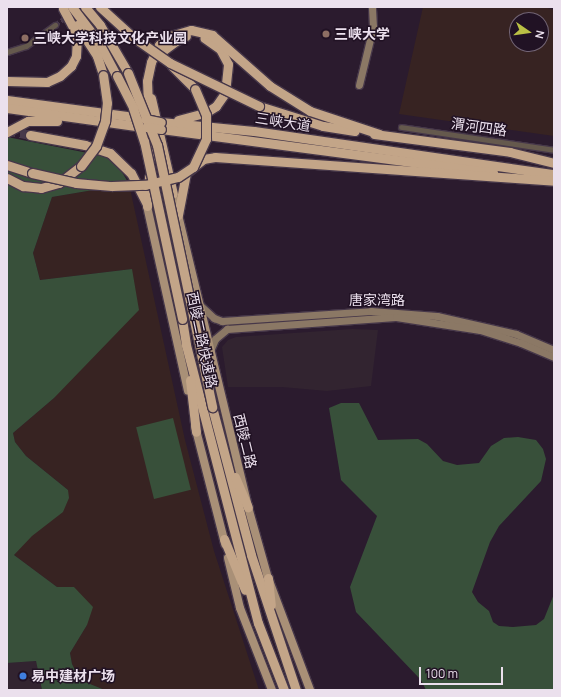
<!DOCTYPE html>
<meta charset="utf-8">
<style>
body{margin:0}
#map{position:relative;width:561px;height:697px;overflow:hidden;background:#2b1b2e;font-family:Manrope,"Noto Sans SC",sans-serif}
div>[style]{position:absolute}
.commercial>*{inset:0;background:#322430}
.industrial>*{inset:0;background:#372322}
.green>*{inset:0;background:#38503a;transform-origin:0 0}
.street-tunnel>*{height:5px;margin-top:-2.5px;transform-origin:0;background:repeating-linear-gradient(90deg,#48394b 0 5px,transparent 0 7.5px)}
.highway-tunnel>*{height:9px;margin-top:-4.5px;transform-origin:0;background:repeating-linear-gradient(90deg,#48394b 0 9px,transparent 0 13.5px)}
.roads{filter:drop-shadow(1px 0 #463749) drop-shadow(-1px 0 #463749) drop-shadow(0 1px #463749) drop-shadow(0 -1px #463749)}
.street>*{height:5px;margin:-2.5px;padding:0 2.5px;transform-origin:2.5px;border-radius:2.5px;background:#65594d}
.secondary>*{height:7px;margin:-3.5px;padding:0 3.5px;transform-origin:3.5px;border-radius:3.5px;background:#8b7865}
.primary>*{height:8px;margin:-4px;padding:0 4px;transform-origin:4px;border-radius:4px;background:#a99077}
.highway>*{height:9px;margin:-4.5px;padding:0 4.5px;transform-origin:4.5px;border-radius:4.5px;background:#c3a588}
.bridges{filter:drop-shadow(1px 0 #463749) drop-shadow(-1px 0 #463749) drop-shadow(0 1px #463749) drop-shadow(0 -1px #463749)}
.highway-bridge>*{height:9px;margin:-4.5px;padding:0 4.5px;transform-origin:4.5px;border-radius:4.5px;background:#c3a588}
.dots>*{width:11px;height:11px;translate:-50% -50%;box-sizing:border-box;border:2px solid #211224;border-radius:50%}
span{translate:-50% -50%;white-space:nowrap;text-align:center;line-height:1.15;-webkit-text-stroke:3px #211224;paint-order:stroke}
.poi-label{font-size:14px;color:#ebe0ed;font-weight:700}
.left{translate:0 -50%;text-align:left}
.street-label{font-size:14px;color:#ebe0ed}
.frame{position:absolute;inset:0;border:8px solid #ebe0ed;pointer-events:none}
.north{position:absolute;left:509px;top:12px;width:40px;height:40px;box-sizing:border-box;background:#211224;border:1px solid #726474;border-radius:50%;rotate:103deg;font-size:11px;font-weight:700;line-height:16px;text-align:center;color:#ebe0ed}
.north::after{content:'';display:block;margin:auto;width:14px;height:18px;background:#bac045;clip-path:polygon(50% 0,100% 100%,50% 72%,0 100%)}
.scale{position:absolute;left:419px;top:667px;width:84px;height:18px;box-sizing:border-box;border:2px solid #ebe0ed;border-top:0;padding-left:5px;font-size:12px;line-height:14px;white-space:nowrap;color:#ebe0ed;-webkit-text-stroke:3px #211224;paint-order:stroke}
</style>
<div id="map">
<div class="commercial">
<div style="clip-path:polygon(352px 329px,378px 330px,371px 386px,327px 391px,282px 387px,228px 387px,222px 347px,228px 340px,236px 337px)"></div>
<div style="clip-path:polygon(36px 661px,42px 690px,7px 690px,7px 663px)"></div>
</div>
<div class="industrial">
<div style="clip-path:polygon(evenodd,423px 7px,545px 7px,554px 10px,554px 136px,399px 114px,423px 7px,517px 20px,541px 20px,541px 44px,517px 44px,517px 20px)"></div>
<div style="clip-path:polygon(129px 184px,185px 440px,214px 551px,259px 690px,105px 690px,80px 680px,72px 664px,70px 653px,87px 625px,74px 587px,57px 587px,14px 555px,68px 490px,26px 456px,15px 442px,13px 433px,54px 398px,132px 269px,40px 280px,33px 253px,52px 197px)"></div>
</div>
<div class="green">
<div style="clip-path:polygon(7px 137px,108px 157px,119px 167px,129px 184px,52px 197px,33px 253px,40px 280px,132px 269px,139px 310px,54px 398px,13px 433px,15px 442px,26px 456px,68px 490px,69px 498px,63px 512px,32px 536px,14px 555px,57px 587px,74px 587px,93px 607px,87px 625px,70px 653px,72px 664px,80px 680px,105px 690px,42px 690px,36px 661px,7px 663px)"></div>
<div style="clip-path:polygon(341px 403px,359px 403px,378px 440px,418px 439px,427px 444px,443px 461px,457px 465px,479px 463px,491px 446px,504px 438px,518px 437px,536px 440px,543px 449px,546px 459px,541px 481px,499px 526px,490px 542px,472px 592px,478px 602px,489px 611px,493px 622px,499px 626px,513px 627px,536px 625px,544px 619px,554px 594px,554px 690px,426px 690px,421px 680px,356px 612px,350px 587px,377px 516px,341px 480px,329px 408px)"></div>
<div style="left:173px;top:418px;width:74px;height:38px;rotate:76deg"></div>
</div>
<div class="street-tunnel">
<div style="left:55px;top:25px;width:16px;rotate:-35deg"></div>
</div>
<div class="highway-tunnel">
<div style="left:7px;top:130px;width:24px;rotate:12deg"></div>
</div>
<div class="roads">
<div class="street">
<div style="left:7px;top:52px;width:20px;rotate:-18deg"></div>
<div style="left:26px;top:46px;width:36px;rotate:-36deg"></div>
<div style="left:401px;top:127px;width:155px;rotate:8.5deg"></div>
</div>
<div class="secondary">
<div style="left:359px;top:85px;width:60px;rotate:-76.4deg"></div>
<div style="left:373px;top:27px;width:20px;rotate:-93deg"></div>
<div style="left:201px;top:306px;width:18px;rotate:43deg"></div>
<div style="left:214px;top:318px;width:9px;rotate:21deg"></div>
<div style="left:222px;top:321px;width:149px;rotate:-3.8deg"></div>
<div style="left:371px;top:311px;width:66px;rotate:4.3deg"></div>
<div style="left:437px;top:316px;width:81px;rotate:12.8deg"></div>
<div style="left:516px;top:334px;width:41px;rotate:22.8deg"></div>
<div style="left:210px;top:351px;width:13px;rotate:-67deg"></div>
<div style="left:215px;top:339px;width:16px;rotate:-40deg"></div>
<div style="left:227px;top:329px;width:169px;rotate:-4.1deg"></div>
<div style="left:396px;top:317px;width:85px;rotate:8.8deg"></div>
<div style="left:480px;top:330px;width:43px;rotate:17.6deg"></div>
<div style="left:521px;top:343px;width:36px;rotate:23deg"></div>
</div>
<div class="primary">
<div style="left:173px;top:194px;width:322px;rotate:76.5deg"></div>
<div style="left:248px;top:507px;width:74px;rotate:74.3deg"></div>
<div style="left:268px;top:578px;width:120px;rotate:69.4deg"></div>
<div style="left:147px;top:206px;width:189px;rotate:77.5deg"></div>
<div style="left:195px;top:426px;width:122px;rotate:75.7deg"></div>
<div style="left:228px;top:558px;width:51px;rotate:76.5deg"></div>
<div style="left:240px;top:608px;width:88px;rotate:68.7deg"></div>
</div>
<div class="highway">
<div style="left:72px;top:7px;width:43px;rotate:52.6deg"></div>
<div style="left:98px;top:41px;width:40px;rotate:62deg"></div>
<div style="left:85px;top:7px;width:23px;rotate:50deg"></div>
<div style="left:100px;top:25px;width:56px;rotate:59.7deg"></div>
<div style="left:100px;top:7px;width:45px;rotate:42.3deg"></div>
<div style="left:77px;top:25px;width:37px;rotate:57deg"></div>
<div style="left:97px;top:56px;width:20px;rotate:72deg"></div>
<div style="left:160px;top:53px;width:26px;rotate:-37deg"></div>
<div style="left:181px;top:37px;width:5px;rotate:-11deg"></div>
<div style="left:172px;top:66px;width:33px;rotate:45deg"></div>
<div style="left:7px;top:81px;width:40px;rotate:1.4deg"></div>
<div style="left:47px;top:82px;width:14px;rotate:-25deg"></div>
<div style="left:60px;top:76px;width:15px;rotate:-42deg"></div>
<div style="left:71px;top:66px;width:11px;rotate:-63deg"></div>
<div style="left:76px;top:56px;width:21px;rotate:-87deg"></div>
<div style="left:77px;top:35px;width:30px;rotate:-118deg"></div>
<div style="left:151px;top:98px;width:98px;rotate:77.1deg"></div>
<div style="left:7px;top:100px;width:136px;rotate:7.6deg"></div>
<div style="left:259px;top:106px;width:67px;rotate:17.4deg"></div>
<div style="left:323px;top:126px;width:32px;rotate:9deg"></div>
<div style="left:7px;top:108px;width:137px;rotate:8deg"></div>
<div style="left:178px;top:120px;width:28px;rotate:-15deg"></div>
<div style="left:205px;top:113px;width:13px;rotate:-32deg"></div>
<div style="left:216px;top:106px;width:16px;rotate:-55deg"></div>
<div style="left:225px;top:93px;width:29px;rotate:-84deg"></div>
<div style="left:228px;top:64px;width:17px;rotate:-118deg"></div>
<div style="left:220px;top:49px;width:19px;rotate:-145deg"></div>
<div style="left:161px;top:122px;width:93px;rotate:5.5deg"></div>
<div style="left:254px;top:131px;width:303px;rotate:8.2deg"></div>
<div style="left:161px;top:129px;width:335px;rotate:7.5deg"></div>
<div style="left:7px;top:132px;width:24px;rotate:-28deg"></div>
<div style="left:28px;top:121px;width:29px"></div>
<div style="left:374px;top:134px;width:137px;rotate:7.5deg"></div>
<div style="left:510px;top:152px;width:45px;rotate:14deg"></div>
<div style="left:30px;top:135px;width:56px;rotate:10.3deg"></div>
<div style="left:85px;top:145px;width:26px;rotate:18deg"></div>
<div style="left:110px;top:153px;width:29px;rotate:44deg"></div>
<div style="left:131px;top:173px;width:36px;rotate:63deg"></div>
<div style="left:150px;top:158px;width:77px;rotate:-92.2deg"></div>
<div style="left:147px;top:81px;width:19px;rotate:-78deg"></div>
<div style="left:151px;top:62px;width:19px;rotate:-65deg"></div>
<div style="left:159px;top:45px;width:14px;rotate:-39deg"></div>
<div style="left:170px;top:36px;width:22px;rotate:-16deg"></div>
<div style="left:191px;top:30px;width:22px;rotate:13deg"></div>
<div style="left:212px;top:35px;width:77px;rotate:41.3deg"></div>
<div style="left:270px;top:86px;width:47px;rotate:32deg"></div>
<div style="left:310px;top:111px;width:73px;rotate:18.4deg"></div>
<div style="left:7px;top:165px;width:26px;rotate:18deg"></div>
<div style="left:7px;top:178px;width:18px;rotate:27deg"></div>
<div style="left:23px;top:186px;width:18px;rotate:6deg"></div>
<div style="left:41px;top:188px;width:19px;rotate:-16deg"></div>
<div style="left:59px;top:183px;width:28px;rotate:-38deg"></div>
<div style="left:147px;top:206px;width:29px;rotate:-86deg"></div>
<div style="left:178px;top:215px;width:43px;rotate:-79.2deg"></div>
<div style="left:186px;top:173px;width:22px;rotate:-39deg"></div>
<div style="left:203px;top:159px;width:12px;rotate:-9deg"></div>
<div style="left:215px;top:157px;width:340px;rotate:4deg"></div>
<div style="left:182px;top:319px;width:26px;rotate:81deg"></div>
<div style="left:186px;top:345px;width:287px;rotate:75.5deg"></div>
<div style="left:258px;top:623px;width:72px;rotate:68.8deg"></div>
<div style="left:190px;top:380px;width:52px;rotate:83.4deg"></div>
<div style="left:212px;top:407px;width:153px;rotate:75.2deg"></div>
<div style="left:251px;top:555px;width:142px;rotate:71.6deg"></div>
<div style="left:235px;top:477px;width:33px;rotate:67deg"></div>
<div style="left:224px;top:539px;width:55px;rotate:67.6deg"></div>
<div style="left:268px;top:578px;width:27px;rotate:84deg"></div>
</div>
</div>
<div class="bridges">
<div class="highway-bridge">
<div style="left:133px;top:37px;width:45px;rotate:35.1deg"></div>
<div style="left:170px;top:63px;width:99px;rotate:25.8deg"></div>
<div style="left:128px;top:73px;width:78px;rotate:68.1deg"></div>
<div style="left:157px;top:145px;width:268px;rotate:78.1deg"></div>
<div style="left:117px;top:76px;width:36px;rotate:63deg"></div>
<div style="left:133px;top:108px;width:35px;rotate:72deg"></div>
<div style="left:144px;top:141px;width:182px;rotate:77.9deg"></div>
<div style="left:145px;top:119px;width:16px;rotate:11deg"></div>
<div style="left:146px;top:127px;width:15px;rotate:8deg"></div>
<div style="left:81px;top:166px;width:25px;rotate:-53deg"></div>
<div style="left:96px;top:146px;width:27px;rotate:-70deg"></div>
<div style="left:105px;top:121px;width:18px;rotate:-84deg"></div>
<div style="left:107px;top:103px;width:28px;rotate:-98deg"></div>
<div style="left:32px;top:173px;width:45px;rotate:12.8deg"></div>
<div style="left:76px;top:183px;width:36px;rotate:5deg"></div>
<div style="left:112px;top:186px;width:33px;rotate:-2deg"></div>
<div style="left:145px;top:185px;width:34px;rotate:-14deg"></div>
<div style="left:178px;top:177px;width:18px;rotate:-34deg"></div>
<div style="left:193px;top:167px;width:31px;rotate:-65deg"></div>
<div style="left:206px;top:139px;width:24px;rotate:-90deg"></div>
<div style="left:206px;top:115px;width:28px;rotate:-113deg"></div>
</div>
</div>
<div class="dots">
<div style="left:326px;top:34px;background:#8d6e63"></div>
<div style="left:25px;top:38px;background:#8d6e63"></div>
<div style="left:23px;top:676px;background:#3f7fe0"></div>
</div>
<div class="poi-label">
<span class="left" style="left:334px;top:34px">三峡大学</span>
<span class="left" style="left:33px;top:38px">三峡大学科技文化产业园</span>
<span class="left" style="left:31px;top:676px">易中建材广场</span>
</div>
<div class="street-label">
<span style="left:283px;top:122px;rotate:9deg">三峡大道</span>
<span style="left:479px;top:127px;rotate:8deg">渭河四路</span>
<span style="left:377px;top:300px">唐家湾路</span>
<span style="left:202px;top:340px;rotate:78deg">西陵二路快速路</span>
<span style="left:245px;top:441px;rotate:76deg">西陵二路</span>
</div>
<div class="frame"></div>
<div class="north">N</div>
<div class="scale">100 m</div>
</div>
